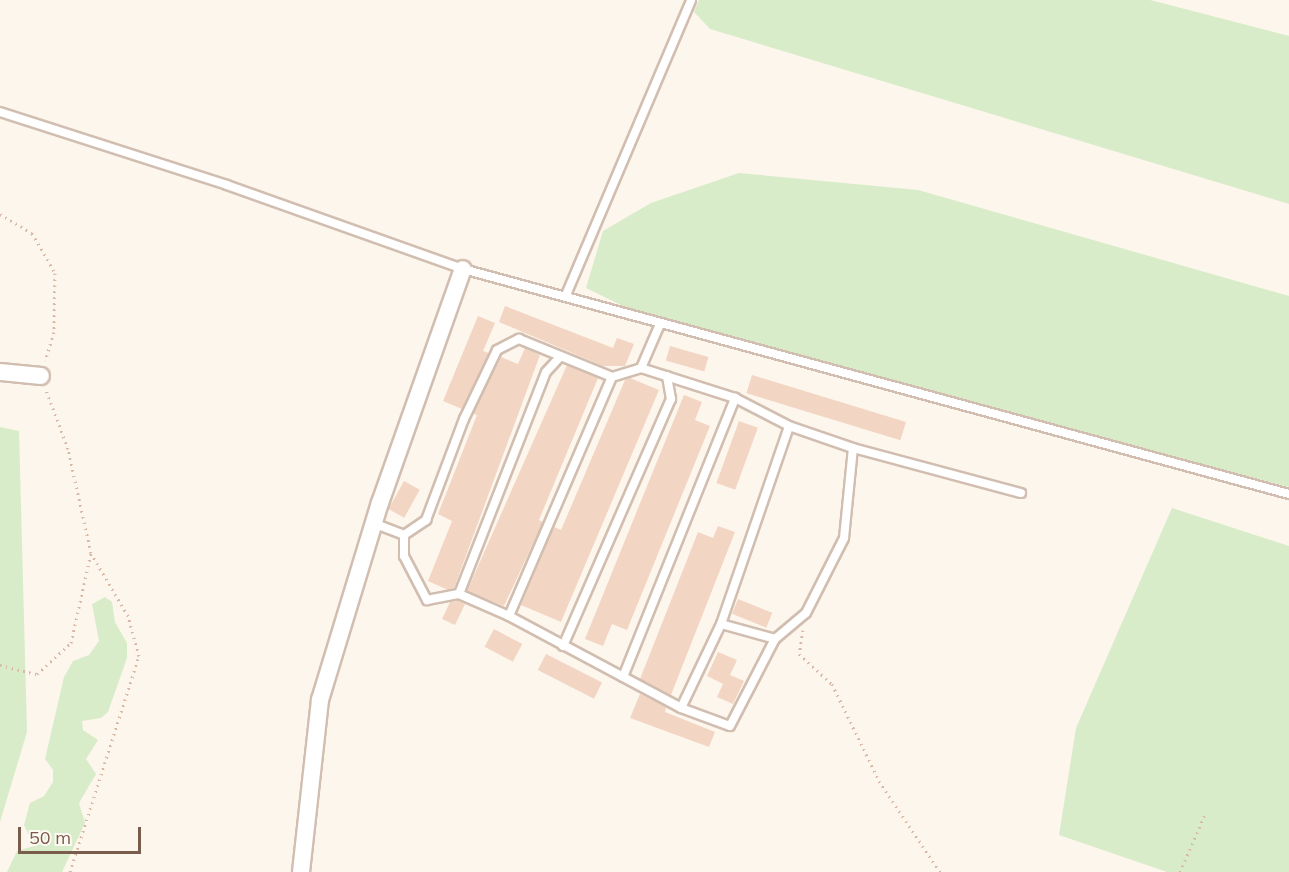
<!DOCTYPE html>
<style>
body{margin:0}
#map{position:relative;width:1289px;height:872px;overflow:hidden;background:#fdf6ec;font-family:Mulish,sans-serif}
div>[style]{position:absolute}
.green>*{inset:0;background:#d8ecc9}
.building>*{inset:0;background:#f3d5c3;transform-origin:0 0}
.path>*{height:3px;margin-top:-1.5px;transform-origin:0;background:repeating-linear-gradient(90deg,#d9b8a5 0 1.5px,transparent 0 6px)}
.roads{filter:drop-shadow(2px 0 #d1beb0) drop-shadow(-2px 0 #d1beb0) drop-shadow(0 2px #d1beb0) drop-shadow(0 -2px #d1beb0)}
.lane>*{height:8px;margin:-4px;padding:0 4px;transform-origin:4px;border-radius:4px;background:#fff}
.street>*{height:16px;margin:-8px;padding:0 8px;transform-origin:8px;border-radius:8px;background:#fff}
span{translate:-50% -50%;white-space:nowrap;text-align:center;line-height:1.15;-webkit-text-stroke:6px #fffaf3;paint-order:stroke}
.scale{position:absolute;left:18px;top:827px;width:123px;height:27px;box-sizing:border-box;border:3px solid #7a5c4d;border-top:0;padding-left:8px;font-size:18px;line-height:21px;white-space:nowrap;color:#7a5c4d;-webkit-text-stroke:4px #fffaf3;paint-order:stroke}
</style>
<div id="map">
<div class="green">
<div style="clip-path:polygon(699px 0,1150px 0,1289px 36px,1289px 204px,710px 29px,694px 12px)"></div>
<div style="clip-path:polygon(739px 173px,918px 190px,1289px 296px,1289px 487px,660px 324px,586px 288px,603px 231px,651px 203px)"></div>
<div style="clip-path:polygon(0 427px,19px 431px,27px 732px,0 822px)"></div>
<div style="clip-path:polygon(1172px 508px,1289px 546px,1289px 872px,1167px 872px,1059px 835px,1076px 728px)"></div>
<div style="clip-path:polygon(105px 597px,112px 602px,115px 622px,127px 643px,127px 658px,108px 712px,101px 718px,82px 721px,83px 730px,98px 740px,86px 759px,96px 774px,79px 803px,85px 823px,62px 872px,7px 872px,17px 851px,34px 846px,24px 825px,30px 803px,44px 796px,53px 782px,53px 770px,45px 759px,64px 677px,73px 661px,89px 655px,99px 641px,92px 604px)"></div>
</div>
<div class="building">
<div style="clip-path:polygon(505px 306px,613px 348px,617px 338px,634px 344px,625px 366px,603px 366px,499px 322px)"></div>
<div style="clip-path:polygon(478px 316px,495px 323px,483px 351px,489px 353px,462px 409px,443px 401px)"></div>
<div style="left:670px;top:346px;width:40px;height:15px;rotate:16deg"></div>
<div style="clip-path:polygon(525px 348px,540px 355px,454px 588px,448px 590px,428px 581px,452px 521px,438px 514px,477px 415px,473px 414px,501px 357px,518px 364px)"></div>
<div style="clip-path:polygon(567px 365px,598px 378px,539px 520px,543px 522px,504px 606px,467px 591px)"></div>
<div style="left:752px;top:375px;width:161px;height:19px;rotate:17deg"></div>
<div style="clip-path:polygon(630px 378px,659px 390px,561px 622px,521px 605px,554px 527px,561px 530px,625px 380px)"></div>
<div style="clip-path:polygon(684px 395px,702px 402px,695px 420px,710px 426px,627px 630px,612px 624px,603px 646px,585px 639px)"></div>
<div style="left:739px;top:421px;width:20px;height:66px;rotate:20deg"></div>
<div style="left:404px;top:481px;width:18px;height:32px;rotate:29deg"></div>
<div style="clip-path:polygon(718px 526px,735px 532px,671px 695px,640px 679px,698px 532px,713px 538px)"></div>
<div style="left:738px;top:599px;width:37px;height:16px;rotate:22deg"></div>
<div style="clip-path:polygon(458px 601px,465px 604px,455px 625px,442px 619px,450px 602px)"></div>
<div style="left:494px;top:629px;width:32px;height:20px;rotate:28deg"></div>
<div style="clip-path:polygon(718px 652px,737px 660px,730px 675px,744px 681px,733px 704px,717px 697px,723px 684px,707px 676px)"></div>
<div style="left:546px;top:654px;width:63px;height:18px;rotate:27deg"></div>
<div style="clip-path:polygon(640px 694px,666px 707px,665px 712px,715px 732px,709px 747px,630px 718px)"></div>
</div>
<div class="path">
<div style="left:0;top:214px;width:37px;rotate:31deg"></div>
<div style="left:32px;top:233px;width:46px;rotate:60.1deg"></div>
<div style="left:55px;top:273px;width:59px;rotate:91deg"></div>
<div style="left:54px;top:332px;width:30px;rotate:107deg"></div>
<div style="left:803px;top:630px;width:24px;rotate:99deg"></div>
<div style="left:799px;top:654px;width:45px;rotate:42.3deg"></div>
<div style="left:832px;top:684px;width:108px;rotate:64.1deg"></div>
<div style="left:879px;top:781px;width:110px;rotate:56.2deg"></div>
<div style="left:0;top:665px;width:38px;rotate:14deg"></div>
<div style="left:37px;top:674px;width:46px;rotate:-42.4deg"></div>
<div style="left:71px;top:643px;width:92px;rotate:-77.5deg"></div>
<div style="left:91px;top:553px;width:107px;rotate:-102.5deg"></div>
<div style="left:68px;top:449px;width:63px;rotate:-110.4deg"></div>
<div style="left:70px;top:872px;width:227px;rotate:-72.3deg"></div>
<div style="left:139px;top:656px;width:41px;rotate:-105.4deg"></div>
<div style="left:128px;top:616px;width:71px;rotate:-120.5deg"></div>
<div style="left:1180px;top:872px;width:65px;rotate:-66.6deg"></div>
</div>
<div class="roads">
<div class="lane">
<div style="left:0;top:112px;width:238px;rotate:17.8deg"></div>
<div style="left:227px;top:185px;width:251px;rotate:19.6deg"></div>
<div style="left:463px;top:269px;width:856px;rotate:15.24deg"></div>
<div style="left:566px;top:295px;width:320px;rotate:-67deg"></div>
<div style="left:641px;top:368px;width:48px;rotate:-66.6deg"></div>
<div style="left:373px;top:523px;width:33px;rotate:21deg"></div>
<div style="left:404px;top:535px;width:27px;rotate:-34deg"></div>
<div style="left:426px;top:520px;width:108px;rotate:-69.4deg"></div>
<div style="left:464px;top:419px;width:76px;rotate:-64.4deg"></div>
<div style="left:497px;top:350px;width:25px;rotate:-27deg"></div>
<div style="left:519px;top:339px;width:100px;rotate:22.2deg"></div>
<div style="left:612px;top:377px;width:30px;rotate:-17deg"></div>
<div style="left:641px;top:368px;width:99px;rotate:17.7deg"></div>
<div style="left:735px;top:398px;width:61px;rotate:27.4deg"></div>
<div style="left:789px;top:426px;width:68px;rotate:19deg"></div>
<div style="left:853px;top:448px;width:174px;rotate:15deg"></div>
<div style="left:404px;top:535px;width:21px;rotate:90deg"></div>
<div style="left:404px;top:556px;width:50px;rotate:62.4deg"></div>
<div style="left:427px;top:600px;width:33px;rotate:-11deg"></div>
<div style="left:459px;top:594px;width:55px;rotate:23.7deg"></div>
<div style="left:509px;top:616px;width:195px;rotate:28.1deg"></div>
<div style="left:681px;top:708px;width:52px;rotate:20.2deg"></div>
<div style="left:730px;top:726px;width:98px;rotate:-62.7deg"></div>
<div style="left:459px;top:594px;width:238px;rotate:-68.6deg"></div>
<div style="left:546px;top:372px;width:21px;rotate:-47deg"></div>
<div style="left:509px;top:616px;width:260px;rotate:-66.7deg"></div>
<div style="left:721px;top:624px;width:56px;rotate:15.5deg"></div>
<div style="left:775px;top:639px;width:40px;rotate:-40deg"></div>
<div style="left:806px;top:613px;width:84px;rotate:-63.1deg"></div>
<div style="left:844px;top:538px;width:90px;rotate:-84.3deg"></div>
<div style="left:563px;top:646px;width:270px;rotate:-66.4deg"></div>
<div style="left:671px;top:399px;width:23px;rotate:-100deg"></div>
<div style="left:623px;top:677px;width:301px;rotate:-68.1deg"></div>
<div style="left:681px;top:708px;width:93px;rotate:-64.5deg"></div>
<div style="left:721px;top:624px;width:209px;rotate:-71deg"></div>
</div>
<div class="street">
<div style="left:0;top:372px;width:41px;rotate:5.6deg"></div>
<div style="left:301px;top:872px;width:173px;rotate:-83.7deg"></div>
<div style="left:320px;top:700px;width:206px;rotate:-73.1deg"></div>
<div style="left:380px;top:503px;width:248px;rotate:-70.5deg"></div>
</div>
</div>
<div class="scale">50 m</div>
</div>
